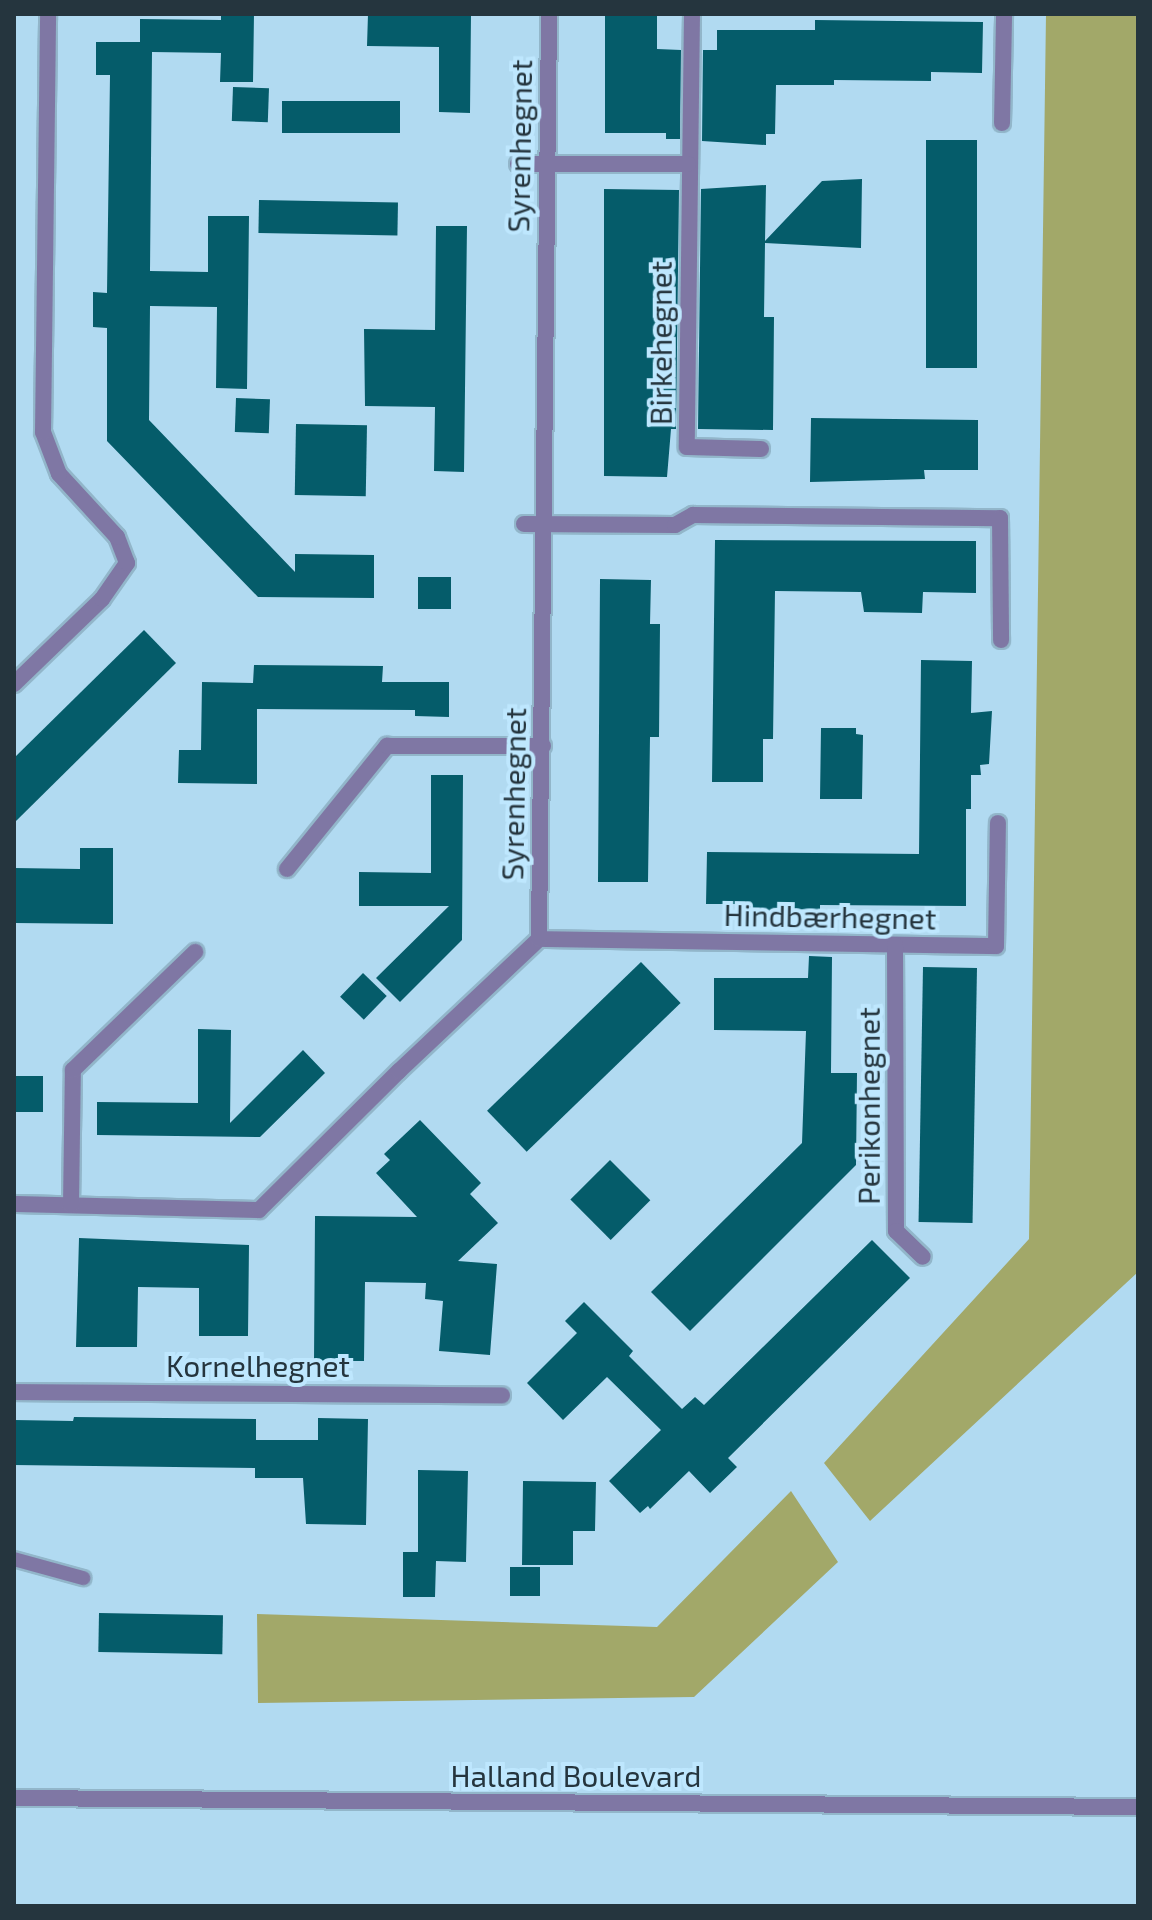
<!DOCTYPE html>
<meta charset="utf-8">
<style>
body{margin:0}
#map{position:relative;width:1152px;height:1920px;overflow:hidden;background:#b1daf1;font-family:"Exo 2",sans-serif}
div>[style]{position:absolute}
.green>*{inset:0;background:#a2a869}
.building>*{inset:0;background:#055c6a;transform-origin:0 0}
.roads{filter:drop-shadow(2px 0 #92b6ca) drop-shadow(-2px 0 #92b6ca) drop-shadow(0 2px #92b6ca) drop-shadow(0 -2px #92b6ca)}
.service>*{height:14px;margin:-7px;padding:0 7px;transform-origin:7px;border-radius:7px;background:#7f77a4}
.minor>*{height:16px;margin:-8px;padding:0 8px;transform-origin:8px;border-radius:8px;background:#7f77a4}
.tertiary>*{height:16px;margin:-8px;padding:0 8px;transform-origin:8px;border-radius:8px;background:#7f77a4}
span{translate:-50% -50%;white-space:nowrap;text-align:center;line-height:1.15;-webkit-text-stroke:8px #bee7fe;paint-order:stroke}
.street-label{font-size:30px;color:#25353e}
.frame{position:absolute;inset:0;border:16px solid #25353e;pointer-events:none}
</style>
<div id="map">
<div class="green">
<div style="clip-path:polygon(1046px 14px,1138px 14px,1138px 1272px,870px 1521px,824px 1463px,1029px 1239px)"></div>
<div style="clip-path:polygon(791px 1491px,838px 1562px,694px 1697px,258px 1703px,257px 1614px,657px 1627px)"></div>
</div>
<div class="building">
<div style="clip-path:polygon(221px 14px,254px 14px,253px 82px,220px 82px,221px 53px,152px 52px,150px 271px,208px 272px,208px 216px,249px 216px,247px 389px,216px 388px,217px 307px,150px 306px,149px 420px,295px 572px,295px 554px,374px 555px,374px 598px,258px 597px,107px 441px,107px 328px,93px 327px,93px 292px,107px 293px,110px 75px,96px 75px,96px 42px,140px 42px,140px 19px,221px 20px)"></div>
<div style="clip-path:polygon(368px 14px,471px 14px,470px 113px,439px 112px,439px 47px,367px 46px)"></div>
<div style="clip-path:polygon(605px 14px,657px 14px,657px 49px,681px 50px,680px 139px,666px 139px,666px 133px,605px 133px)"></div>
<div style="clip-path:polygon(815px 20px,983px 22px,982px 73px,931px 72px,931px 81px,834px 80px,834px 85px,776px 85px,775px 134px,766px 134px,766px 145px,702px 141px,703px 50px,717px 50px,717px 30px,815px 30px)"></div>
<div style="left:233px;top:87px;width:36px;height:34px;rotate:2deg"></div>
<div style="left:282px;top:101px;width:118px;height:32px"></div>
<div style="left:926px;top:140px;width:51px;height:228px"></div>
<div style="clip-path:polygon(862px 179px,861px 248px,765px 243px,764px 317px,774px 317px,773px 430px,698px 429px,701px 189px,766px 185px,765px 241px,822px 181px)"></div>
<div style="clip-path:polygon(604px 189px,679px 190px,676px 429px,671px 429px,667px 477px,604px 476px)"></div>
<div style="left:259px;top:200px;width:139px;height:33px;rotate:1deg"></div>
<div style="clip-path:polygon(436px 226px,467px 226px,464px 472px,434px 471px,435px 407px,365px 406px,364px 329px,435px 330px)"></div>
<div style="left:236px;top:398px;width:34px;height:34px;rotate:2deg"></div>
<div style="clip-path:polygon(811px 418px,978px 420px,978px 470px,924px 470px,925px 479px,810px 482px)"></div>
<div style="left:296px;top:424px;width:71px;height:71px;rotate:1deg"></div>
<div style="clip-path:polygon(715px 540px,976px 541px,976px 593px,923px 592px,922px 613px,864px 612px,861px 592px,775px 591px,773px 739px,763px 739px,763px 782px,712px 782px)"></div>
<div style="left:418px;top:577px;width:33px;height:32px"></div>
<div style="clip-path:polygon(600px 579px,651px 580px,650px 624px,660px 624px,659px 737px,650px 737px,648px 882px,598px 882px)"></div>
<div style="clip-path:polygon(144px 630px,176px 663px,14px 823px,14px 758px)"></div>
<div style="clip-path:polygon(921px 660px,972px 661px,971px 713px,992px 711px,989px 764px,980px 765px,981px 775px,971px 775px,971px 809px,966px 809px,966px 906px,820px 905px,820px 913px,805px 914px,750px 913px,750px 904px,706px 904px,707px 852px,919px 854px)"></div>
<div style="clip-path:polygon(254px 665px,383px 666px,382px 682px,449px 682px,449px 717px,415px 716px,415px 710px,257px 709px,257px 784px,178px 783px,179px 750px,201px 750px,202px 682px,253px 683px)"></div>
<div style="clip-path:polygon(821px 728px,856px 728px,856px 734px,863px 735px,862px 799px,820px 799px)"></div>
<div style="clip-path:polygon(431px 775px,463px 775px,462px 940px,400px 1002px,376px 978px,449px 906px,359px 906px,359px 872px,431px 873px)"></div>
<div style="clip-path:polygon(80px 848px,113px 848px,113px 924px,14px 923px,14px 868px,80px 869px)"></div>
<div style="clip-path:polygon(809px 956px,832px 957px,831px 1073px,857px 1073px,856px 1165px,690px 1331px,651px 1292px,802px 1143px,806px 1031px,714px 1030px,714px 978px,808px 978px)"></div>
<div style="left:641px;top:962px;width:57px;height:214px;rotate:46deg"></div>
<div style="left:923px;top:967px;width:54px;height:255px;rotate:1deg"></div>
<div style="left:363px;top:973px;width:33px;height:33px;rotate:44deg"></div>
<div style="clip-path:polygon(198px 1029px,231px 1030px,230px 1123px,303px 1050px,325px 1073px,260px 1137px,97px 1135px,97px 1102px,198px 1103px)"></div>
<div style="left:14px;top:1076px;width:29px;height:36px"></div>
<div style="clip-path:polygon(420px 1120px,481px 1183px,470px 1194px,498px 1223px,458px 1261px,497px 1264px,490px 1355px,439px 1351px,443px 1301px,425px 1299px,426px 1283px,365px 1282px,364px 1361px,314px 1361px,315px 1216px,417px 1217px,376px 1173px,390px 1160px,384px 1154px)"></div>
<div style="left:610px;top:1160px;width:57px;height:56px;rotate:45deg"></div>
<div style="clip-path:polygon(79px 1238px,249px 1245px,248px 1336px,199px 1336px,199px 1288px,138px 1287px,137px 1347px,76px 1347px)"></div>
<div style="clip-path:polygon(872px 1240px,910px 1278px,728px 1458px,737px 1467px,710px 1493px,689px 1471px,650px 1509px,648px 1506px,640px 1513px,609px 1481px,661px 1430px,607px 1377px,563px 1420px,527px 1383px,577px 1333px,565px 1321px,584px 1302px,633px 1351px,629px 1356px,682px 1409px,695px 1397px,704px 1405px)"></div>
<div style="clip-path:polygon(74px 1417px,256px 1419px,256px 1440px,318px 1440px,318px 1418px,368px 1419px,366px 1525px,306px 1524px,303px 1478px,255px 1478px,255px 1468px,14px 1465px,14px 1420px,73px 1421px)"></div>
<div style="clip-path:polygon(418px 1470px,468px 1471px,466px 1562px,436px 1561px,435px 1597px,403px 1597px,403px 1552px,418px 1552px)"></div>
<div style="clip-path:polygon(523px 1481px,596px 1482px,595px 1531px,573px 1531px,573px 1565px,522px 1565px)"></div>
<div style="left:510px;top:1567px;width:30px;height:29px"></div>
<div style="left:99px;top:1613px;width:124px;height:39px;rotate:1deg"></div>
</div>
<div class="roads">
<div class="service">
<div style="left:14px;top:1559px;width:72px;rotate:15.4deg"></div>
</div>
<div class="minor">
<div style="left:692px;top:14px;width:433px;rotate:90.7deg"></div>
<div style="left:687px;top:447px;width:74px;rotate:1.5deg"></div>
<div style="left:1002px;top:123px;width:109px;rotate:-88.9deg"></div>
<div style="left:518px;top:164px;width:170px"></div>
<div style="left:524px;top:524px;width:151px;rotate:0.4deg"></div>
<div style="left:675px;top:525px;width:21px;rotate:-29deg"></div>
<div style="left:693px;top:515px;width:307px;rotate:0.6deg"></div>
<div style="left:1000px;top:518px;width:122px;rotate:89.5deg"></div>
<div style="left:14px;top:684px;width:122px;rotate:-44deg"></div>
<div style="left:102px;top:599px;width:44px;rotate:-55.2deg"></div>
<div style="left:127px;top:563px;width:28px;rotate:-111deg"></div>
<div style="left:117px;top:537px;width:86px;rotate:-132.6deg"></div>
<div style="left:59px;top:474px;width:45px;rotate:-110.9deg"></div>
<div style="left:43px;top:432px;width:418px;rotate:-89.3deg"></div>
<div style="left:287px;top:869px;width:159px;rotate:-50.9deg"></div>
<div style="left:387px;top:746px;width:156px"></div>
<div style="left:539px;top:939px;width:457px;rotate:0.9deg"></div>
<div style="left:996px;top:946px;width:123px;rotate:-89.1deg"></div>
<div style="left:895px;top:945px;width:286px;rotate:89.8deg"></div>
<div style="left:896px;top:1231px;width:37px;rotate:44deg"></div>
<div style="left:14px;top:1204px;width:245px;rotate:1.4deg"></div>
<div style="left:259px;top:1210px;width:197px;rotate:-44.8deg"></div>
<div style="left:399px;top:1071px;width:192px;rotate:-43.3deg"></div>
<div style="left:539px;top:939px;width:925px;rotate:-89.38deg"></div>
<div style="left:71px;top:1205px;width:135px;rotate:-89.2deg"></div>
<div style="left:73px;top:1070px;width:170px;rotate:-44deg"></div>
<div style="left:14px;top:1392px;width:488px;rotate:0.4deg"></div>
</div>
<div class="tertiary">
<div style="left:14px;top:1798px;width:1124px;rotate:0.46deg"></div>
</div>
</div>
<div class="street-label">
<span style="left:519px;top:146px;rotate:-89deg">Syrenhegnet</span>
<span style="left:660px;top:343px;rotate:-90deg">Birkehegnet</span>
<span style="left:513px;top:794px;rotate:-89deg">Syrenhegnet</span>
<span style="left:830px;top:916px;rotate:1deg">Hindbærhegnet</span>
<span style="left:868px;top:1106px;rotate:-90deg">Perikonhegnet</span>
<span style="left:258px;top:1365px">Kornelhegnet</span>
<span style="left:576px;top:1775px">Halland Boulevard</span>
</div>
<div class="frame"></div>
</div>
